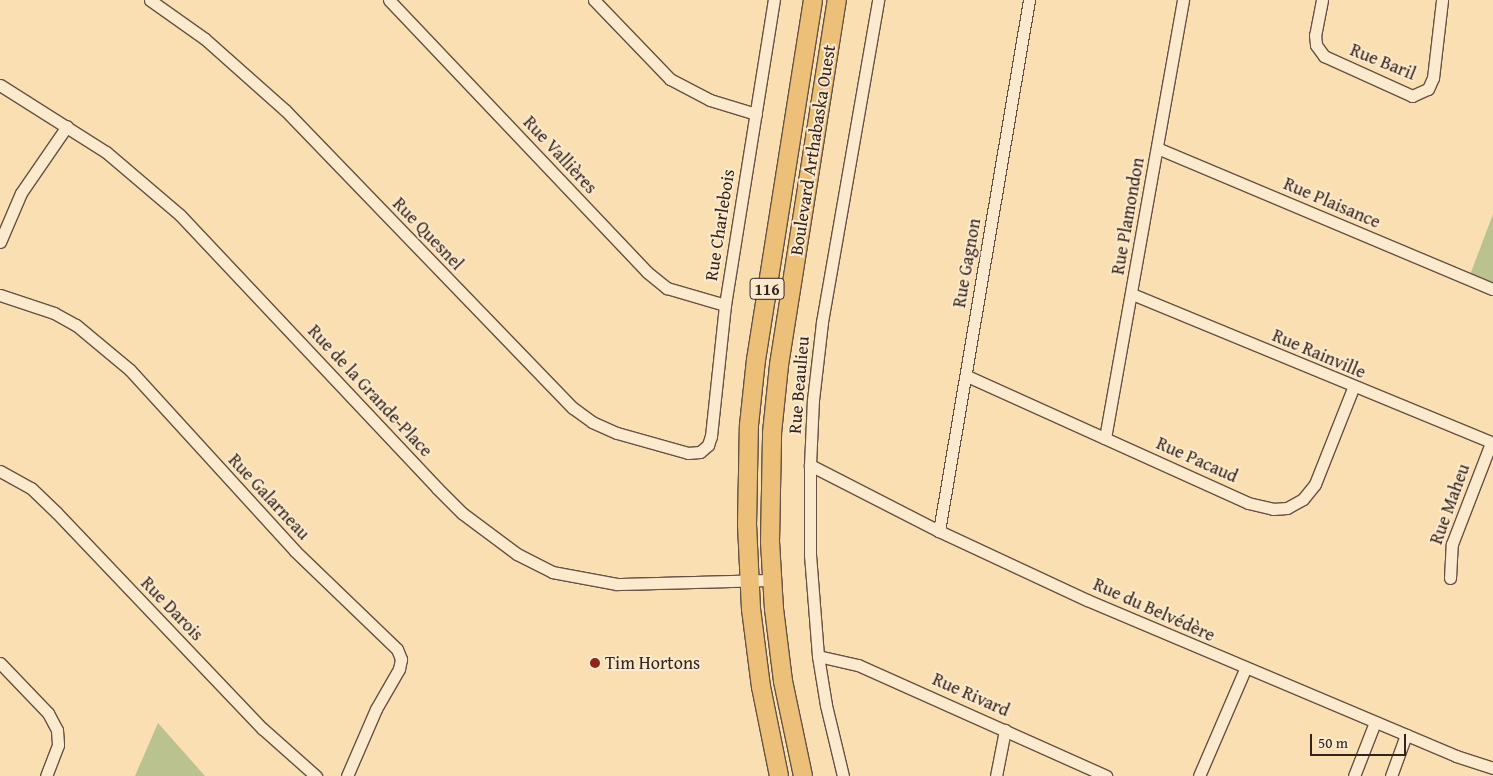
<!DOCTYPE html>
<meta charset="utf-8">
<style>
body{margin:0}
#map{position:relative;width:1493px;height:776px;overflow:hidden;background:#fadfb3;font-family:"Gentium Book Plus",serif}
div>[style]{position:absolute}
.green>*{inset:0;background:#bac28f}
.roads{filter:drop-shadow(1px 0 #655242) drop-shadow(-1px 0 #655242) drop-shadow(0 1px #655242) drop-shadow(0 -1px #655242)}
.street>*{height:11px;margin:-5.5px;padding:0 5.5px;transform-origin:5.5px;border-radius:5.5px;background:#fceace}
.primary>*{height:18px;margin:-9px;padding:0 9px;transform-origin:9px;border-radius:9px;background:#edc07a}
.dots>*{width:14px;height:14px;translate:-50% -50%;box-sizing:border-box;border:2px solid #fceace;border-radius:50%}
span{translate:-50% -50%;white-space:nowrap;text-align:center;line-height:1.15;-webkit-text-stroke:4px #fceace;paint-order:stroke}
.shield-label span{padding:1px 4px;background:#fceace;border:1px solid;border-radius:4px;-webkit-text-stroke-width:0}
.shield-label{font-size:16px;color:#33231d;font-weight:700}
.street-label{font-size:18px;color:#33231d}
.poi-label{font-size:18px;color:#33231d}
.left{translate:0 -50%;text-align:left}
.scale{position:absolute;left:1310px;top:734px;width:96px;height:22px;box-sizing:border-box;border:2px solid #33231d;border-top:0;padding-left:6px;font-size:15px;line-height:18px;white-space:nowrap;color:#33231d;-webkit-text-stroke:4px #fceace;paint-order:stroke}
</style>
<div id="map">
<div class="green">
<div style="clip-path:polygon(1493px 214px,1493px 284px,1470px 275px)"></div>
<div style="clip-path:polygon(158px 723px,205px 776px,135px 776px)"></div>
</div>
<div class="roads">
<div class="street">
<div style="left:150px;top:0;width:67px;rotate:35.3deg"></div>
<div style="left:205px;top:39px;width:107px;rotate:41.6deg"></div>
<div style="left:285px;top:110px;width:414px;rotate:46deg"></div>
<div style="left:573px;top:408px;width:24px;rotate:36deg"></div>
<div style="left:592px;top:422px;width:27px;rotate:24deg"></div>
<div style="left:617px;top:433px;width:74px;rotate:15.7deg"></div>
<div style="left:688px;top:453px;width:12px;rotate:-5deg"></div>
<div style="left:700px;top:452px;width:11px;rotate:-41deg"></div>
<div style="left:708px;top:445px;width:9px;rotate:-72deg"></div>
<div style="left:711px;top:436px;width:132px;rotate:-83.9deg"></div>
<div style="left:725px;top:305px;width:309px;rotate:-80.9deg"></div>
<div style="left:389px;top:0;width:375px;rotate:46.5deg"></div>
<div style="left:647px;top:272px;width:26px;rotate:39deg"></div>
<div style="left:667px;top:288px;width:60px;rotate:16.3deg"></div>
<div style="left:594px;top:0;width:110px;rotate:46.1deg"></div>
<div style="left:670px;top:79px;width:45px;rotate:27.7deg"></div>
<div style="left:710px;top:100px;width:48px;rotate:16.9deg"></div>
<div style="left:1322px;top:0;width:36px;rotate:101deg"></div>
<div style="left:1315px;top:35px;width:10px;rotate:84deg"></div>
<div style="left:1316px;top:45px;width:14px;rotate:54deg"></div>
<div style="left:1324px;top:56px;width:97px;rotate:24.4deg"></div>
<div style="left:1412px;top:96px;width:17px;rotate:-24deg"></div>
<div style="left:1428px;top:89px;width:12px;rotate:-66deg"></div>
<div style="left:1433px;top:78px;width:79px;rotate:-83.4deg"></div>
<div style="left:0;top:85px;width:125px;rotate:32.3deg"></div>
<div style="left:106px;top:152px;width:97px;rotate:40.4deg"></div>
<div style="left:180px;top:215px;width:375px;rotate:46.7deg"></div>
<div style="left:437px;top:488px;width:35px;rotate:45deg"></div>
<div style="left:462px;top:513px;width:69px;rotate:36.7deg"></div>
<div style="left:517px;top:554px;width:39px;rotate:27deg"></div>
<div style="left:552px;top:572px;width:66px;rotate:10.5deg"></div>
<div style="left:617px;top:584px;width:155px;rotate:-1.5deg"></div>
<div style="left:1157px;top:148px;width:364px;rotate:22.8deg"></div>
<div style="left:0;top:242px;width:53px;rotate:-66.8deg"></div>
<div style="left:21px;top:193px;width:81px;rotate:-55.5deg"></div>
<div style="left:1132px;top:294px;width:391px;rotate:22.4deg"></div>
<div style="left:0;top:295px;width:57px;rotate:18.4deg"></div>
<div style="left:54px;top:313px;width:25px;rotate:29deg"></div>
<div style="left:76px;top:325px;width:70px;rotate:39.8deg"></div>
<div style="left:130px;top:370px;width:245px;rotate:47.6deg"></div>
<div style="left:295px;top:551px;width:141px;rotate:43.9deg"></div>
<div style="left:397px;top:649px;width:11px;rotate:68deg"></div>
<div style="left:401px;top:659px;width:10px;rotate:101deg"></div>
<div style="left:399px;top:669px;width:46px;rotate:119.9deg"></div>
<div style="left:376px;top:709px;width:73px;rotate:113.4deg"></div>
<div style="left:967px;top:376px;width:308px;rotate:24.3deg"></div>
<div style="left:1248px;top:503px;width:26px;rotate:13deg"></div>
<div style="left:1273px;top:509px;width:14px;rotate:-4deg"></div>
<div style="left:1287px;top:508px;width:18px;rotate:-29deg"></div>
<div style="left:1303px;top:499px;width:19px;rotate:-51deg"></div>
<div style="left:1315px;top:484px;width:103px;rotate:-68.4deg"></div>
<div style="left:1105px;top:438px;width:445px;rotate:-79.9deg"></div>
<div style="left:810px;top:465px;width:145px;rotate:27.1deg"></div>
<div style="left:939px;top:531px;width:163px;rotate:25deg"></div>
<div style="left:1087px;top:600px;width:401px;rotate:22.9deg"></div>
<div style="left:1456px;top:756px;width:39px;rotate:18deg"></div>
<div style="left:0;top:471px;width:35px;rotate:29deg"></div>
<div style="left:31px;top:488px;width:35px;rotate:44deg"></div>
<div style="left:56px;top:512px;width:300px;rotate:46.4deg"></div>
<div style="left:263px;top:729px;width:71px;rotate:41.6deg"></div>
<div style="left:939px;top:531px;width:539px;rotate:-80.38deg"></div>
<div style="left:1450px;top:578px;width:34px;rotate:-87deg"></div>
<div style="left:1452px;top:544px;width:108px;rotate:-68.9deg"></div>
<div style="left:818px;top:656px;width:41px;rotate:12.7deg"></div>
<div style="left:858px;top:665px;width:272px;rotate:24.1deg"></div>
<div style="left:0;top:663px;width:69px;rotate:46.2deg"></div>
<div style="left:48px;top:713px;width:19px;rotate:62deg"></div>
<div style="left:57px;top:730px;width:15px;rotate:86deg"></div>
<div style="left:58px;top:745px;width:33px;rotate:111deg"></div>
<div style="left:843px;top:776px;width:73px;rotate:-103.5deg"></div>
<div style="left:826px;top:705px;width:50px;rotate:-99.3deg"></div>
<div style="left:818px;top:656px;width:101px;rotate:-94.5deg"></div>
<div style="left:810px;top:555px;width:90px;rotate:-90deg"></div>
<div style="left:810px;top:465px;width:65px;rotate:-87.4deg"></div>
<div style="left:813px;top:400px;width:79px;rotate:-83.4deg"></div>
<div style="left:822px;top:322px;width:327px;rotate:-80.1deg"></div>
<div style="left:996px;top:776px;width:47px;rotate:-78.9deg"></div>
<div style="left:1199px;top:776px;width:116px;rotate:-66.7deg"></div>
<div style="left:1354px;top:776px;width:58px;rotate:-68.7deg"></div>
<div style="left:1391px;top:776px;width:44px;rotate:-69.9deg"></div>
</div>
<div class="primary">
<div style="left:779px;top:776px;width:91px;rotate:-101.4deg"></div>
<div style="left:761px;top:687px;width:79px;rotate:-97.3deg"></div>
<div style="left:751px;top:609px;width:84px;rotate:-92.7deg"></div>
<div style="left:747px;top:525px;width:100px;rotate:-88.9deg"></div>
<div style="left:749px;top:425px;width:65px;rotate:-83.9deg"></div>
<div style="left:756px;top:360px;width:364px;rotate:-81deg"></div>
<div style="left:803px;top:776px;width:97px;rotate:-101.9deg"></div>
<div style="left:783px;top:681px;width:73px;rotate:-97.1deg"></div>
<div style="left:774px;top:609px;width:67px;rotate:-93.4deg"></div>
<div style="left:770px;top:542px;width:109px;rotate:-88.9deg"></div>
<div style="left:772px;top:433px;width:68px;rotate:-84.1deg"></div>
<div style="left:779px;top:365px;width:370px;rotate:-81deg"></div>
</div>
</div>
<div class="dots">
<div style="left:595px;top:663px;background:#8f2418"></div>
</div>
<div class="shield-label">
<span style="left:767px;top:289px">116</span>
</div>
<div class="street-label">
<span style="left:1383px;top:62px;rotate:22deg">Rue Baril</span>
<span style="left:813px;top:150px;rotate:-81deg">Boulevard Arthabaska Ouest</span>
<span style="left:560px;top:155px;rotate:47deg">Rue Vallières</span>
<span style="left:1332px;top:203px;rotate:23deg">Rue Plaisance</span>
<span style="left:1128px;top:216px;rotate:-80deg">Rue Plamondon</span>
<span style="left:720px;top:225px;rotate:-81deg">Rue Charlebois</span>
<span style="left:428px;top:234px;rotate:46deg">Rue Quesnel</span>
<span style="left:967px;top:263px;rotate:-80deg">Rue Gagnon</span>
<span style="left:1319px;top:354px;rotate:23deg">Rue Rainville</span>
<span style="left:799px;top:385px;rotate:-85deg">Rue Beaulieu</span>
<span style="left:370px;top:391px;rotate:47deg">Rue de la Grande-Place</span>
<span style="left:1197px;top:460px;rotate:24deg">Rue Pacaud</span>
<span style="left:269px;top:497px;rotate:47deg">Rue Galarneau</span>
<span style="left:1450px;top:504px;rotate:-70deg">Rue Maheu</span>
<span style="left:172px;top:609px;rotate:46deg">Rue Darois</span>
<span style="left:1154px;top:610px;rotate:24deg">Rue du Belvédère</span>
<span style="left:971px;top:695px;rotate:24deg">Rue Rivard</span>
</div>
<div class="poi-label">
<span class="left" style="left:605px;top:663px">Tim Hortons</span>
</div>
<div class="scale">50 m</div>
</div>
